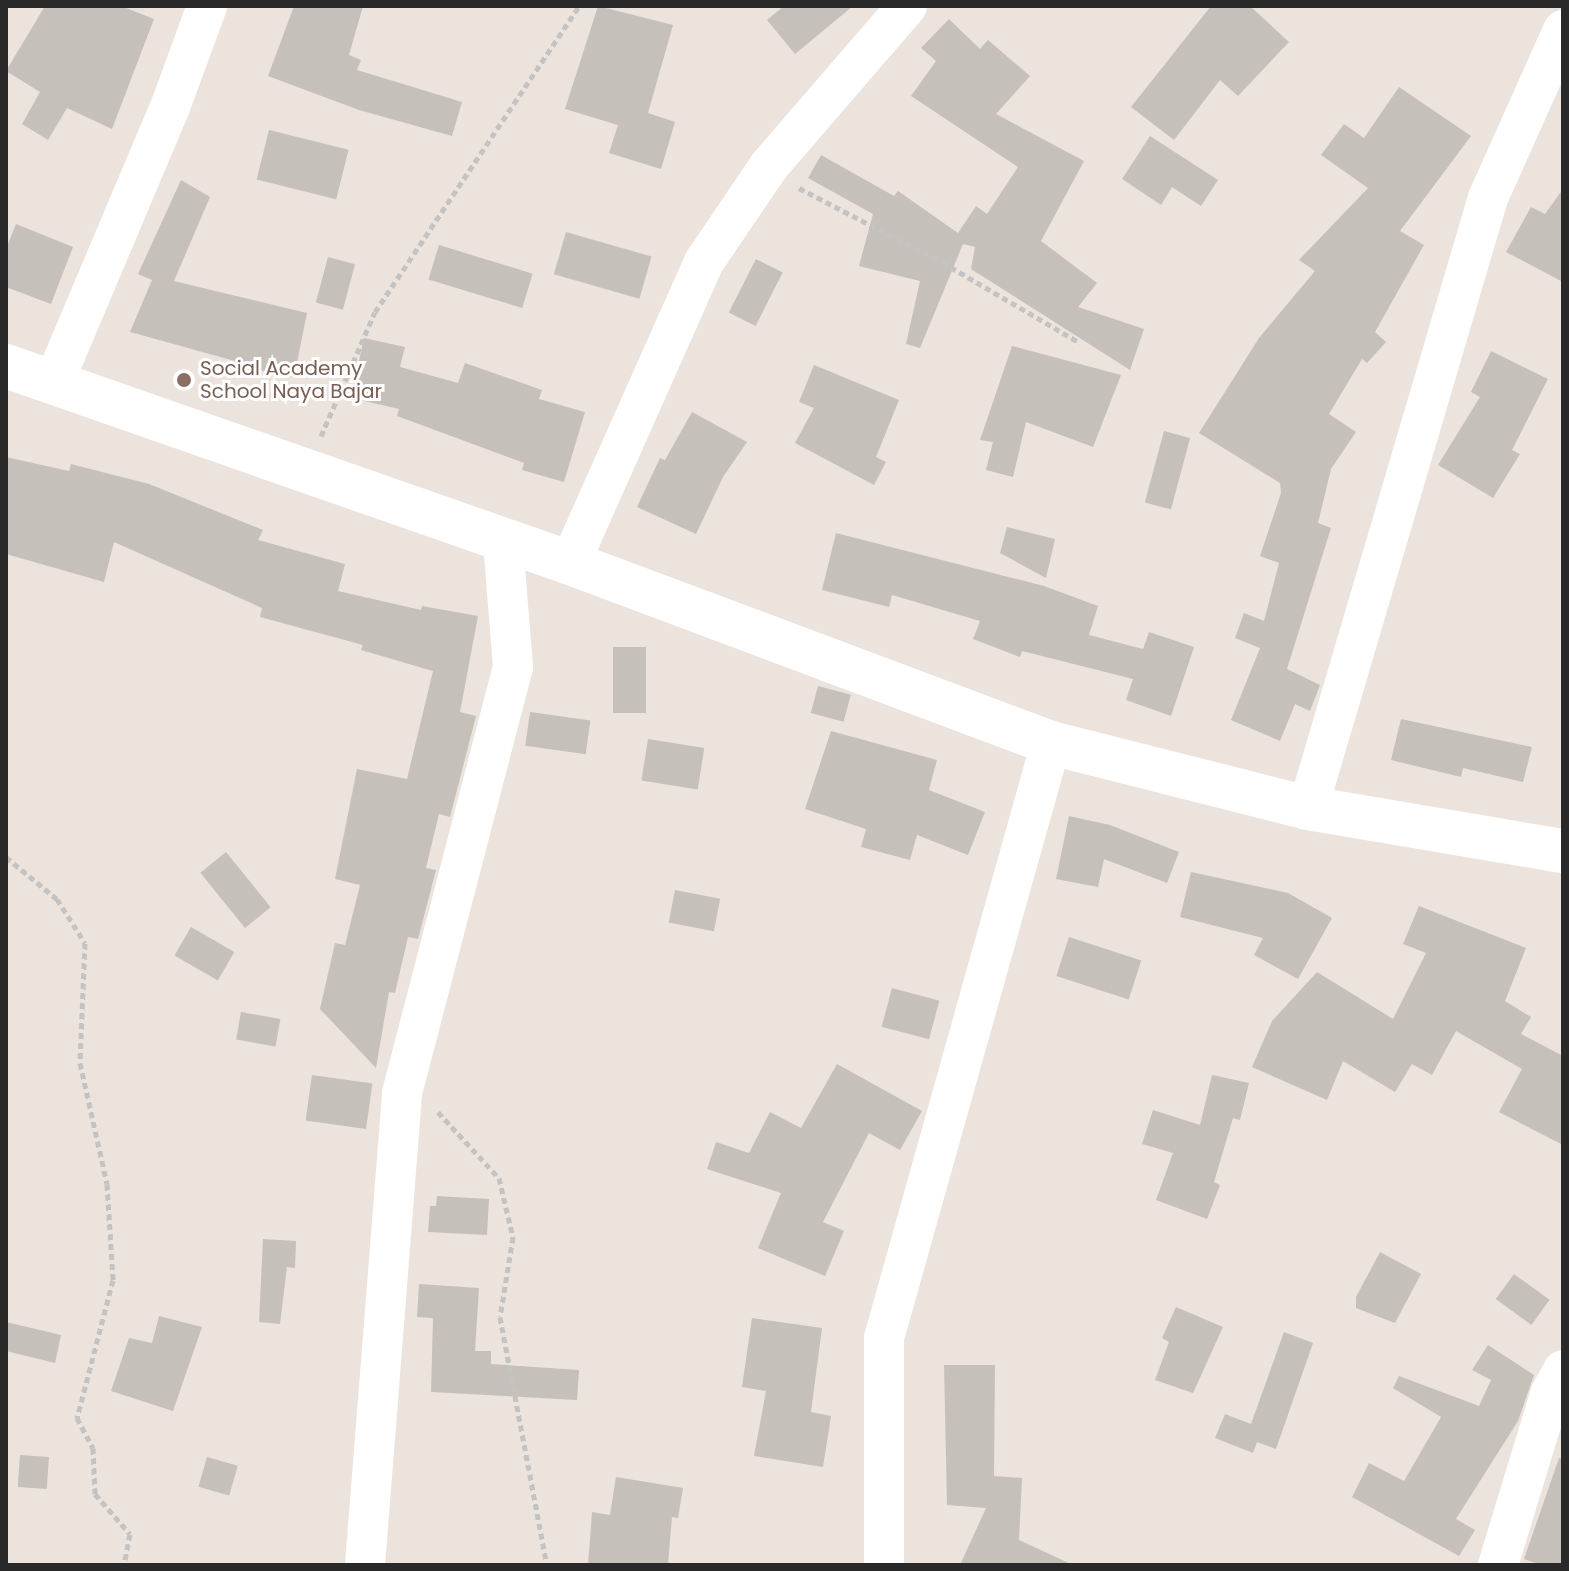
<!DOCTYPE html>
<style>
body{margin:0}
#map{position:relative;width:1569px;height:1571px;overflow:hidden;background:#ebe3dc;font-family:Poppins,sans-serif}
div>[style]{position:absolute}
.building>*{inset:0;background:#c6c0bb;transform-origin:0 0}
.path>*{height:5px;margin-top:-2.5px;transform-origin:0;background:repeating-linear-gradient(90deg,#c3c3c3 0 6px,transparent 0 10px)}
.street>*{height:40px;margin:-20px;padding:0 20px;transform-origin:20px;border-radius:20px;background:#fff}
.secondary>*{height:44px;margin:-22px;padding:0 22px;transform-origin:22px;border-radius:22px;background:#fff}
.dots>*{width:22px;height:22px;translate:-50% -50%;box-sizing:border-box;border:4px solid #fff;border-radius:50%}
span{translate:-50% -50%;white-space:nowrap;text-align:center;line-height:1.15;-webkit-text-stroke:6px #fff;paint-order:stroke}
.education-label{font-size:20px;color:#785e54}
.left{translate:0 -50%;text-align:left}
.frame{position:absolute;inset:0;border:8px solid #292929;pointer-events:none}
</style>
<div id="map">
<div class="building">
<div style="clip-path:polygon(45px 6px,121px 6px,154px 19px,112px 129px,67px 108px,48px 140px,22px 124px,40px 92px,6px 71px)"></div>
<div style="clip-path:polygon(294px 6px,363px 6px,349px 55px,361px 60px,357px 70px,462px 102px,452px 136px,359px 110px,268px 76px)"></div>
<div style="clip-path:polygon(598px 6px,673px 25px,648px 113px,675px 122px,661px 169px,609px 153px,618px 125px,565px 109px)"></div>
<div style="clip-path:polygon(784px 6px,853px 6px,795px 54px,767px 20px)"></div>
<div style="clip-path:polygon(1211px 6px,1250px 6px,1289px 42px,1238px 96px,1220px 80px,1174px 140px,1131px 107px)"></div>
<div style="clip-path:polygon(949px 19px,980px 49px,988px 40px,1030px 76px,996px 114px,1084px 161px,1041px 241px,1097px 283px,1078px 307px,1144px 329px,1130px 370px,971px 269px,975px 247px,963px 244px,920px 348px,906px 344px,920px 281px,859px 266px,873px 214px,808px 178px,821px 155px,894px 196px,898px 191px,958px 233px,976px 206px,987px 214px,1018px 167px,911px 96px,936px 61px,921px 48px)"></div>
<div style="clip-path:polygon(1399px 87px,1471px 136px,1400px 231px,1424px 245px,1375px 332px,1386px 342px,1367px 363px,1362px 359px,1329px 414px,1356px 432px,1331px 469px,1318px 523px,1331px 528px,1287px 669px,1320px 685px,1310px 711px,1295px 704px,1280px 741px,1231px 720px,1260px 648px,1235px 638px,1244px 613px,1264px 621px,1279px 563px,1260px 556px,1281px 493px,1280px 483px,1199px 433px,1259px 338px,1315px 271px,1299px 260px,1368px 188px,1321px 155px,1344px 124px,1364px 138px)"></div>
<div style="left:269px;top:130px;width:82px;height:51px;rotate:14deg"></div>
<div style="clip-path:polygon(1150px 136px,1218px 180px,1201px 206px,1172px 187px,1161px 205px,1122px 179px)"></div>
<div style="clip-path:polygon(181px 180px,210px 197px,174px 281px,307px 313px,294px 377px,234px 365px,235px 361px,130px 332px,152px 280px,138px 274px)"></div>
<div style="clip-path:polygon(1563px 189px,1563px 282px,1506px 252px,1531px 207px,1545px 214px)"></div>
<div style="clip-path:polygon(16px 224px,73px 247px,51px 304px,6px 287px,6px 249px)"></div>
<div style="left:566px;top:232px;width:89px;height:44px;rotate:16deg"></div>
<div style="left:439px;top:245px;width:98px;height:36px;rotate:17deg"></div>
<div style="left:328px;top:257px;width:28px;height:47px;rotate:15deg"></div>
<div style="left:756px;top:259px;width:30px;height:60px;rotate:27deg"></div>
<div style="clip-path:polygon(364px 338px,405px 347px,400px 367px,458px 383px,465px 363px,542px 390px,539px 399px,585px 412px,564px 482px,522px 470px,524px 463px,397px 416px,399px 409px,351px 398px)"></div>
<div style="clip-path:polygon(1012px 346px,1121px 375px,1093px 447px,1026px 422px,1013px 477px,986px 470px,993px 442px,980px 440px)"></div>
<div style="clip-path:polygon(1491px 351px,1548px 379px,1512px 450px,1520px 454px,1493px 498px,1438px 465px,1480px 397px,1471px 392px)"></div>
<div style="clip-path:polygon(814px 365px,899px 400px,876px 457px,886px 462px,874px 485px,795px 443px,814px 408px,799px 402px)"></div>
<div style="clip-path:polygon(692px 412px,747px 442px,723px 477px,696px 534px,637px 507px,660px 458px,665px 460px)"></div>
<div style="left:1164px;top:431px;width:27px;height:74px;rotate:15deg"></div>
<div style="clip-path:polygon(6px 457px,69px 471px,71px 464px,149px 484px,263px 530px,258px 540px,345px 564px,338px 591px,421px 610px,422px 606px,478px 616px,460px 712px,476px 716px,450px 817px,439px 814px,426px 868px,436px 870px,418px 939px,408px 937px,395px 993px,389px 992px,376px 1068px,320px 1009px,335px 943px,345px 945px,360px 885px,335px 879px,357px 769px,407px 779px,433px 671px,361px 650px,363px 645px,260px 617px,262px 608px,114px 542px,104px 582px,6px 554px)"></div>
<div style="clip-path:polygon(1007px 527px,1055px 539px,1046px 578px,1000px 553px)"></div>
<div style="clip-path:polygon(836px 533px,1044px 586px,1098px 606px,1089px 635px,1143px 649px,1149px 632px,1194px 647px,1171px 716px,1126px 700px,1133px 679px,1022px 651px,1020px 657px,973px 639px,980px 621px,892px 595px,889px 607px,822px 590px)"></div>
<div style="left:613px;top:647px;width:33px;height:66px"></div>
<div style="left:818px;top:686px;width:34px;height:28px;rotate:15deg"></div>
<div style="left:530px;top:712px;width:61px;height:34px;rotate:8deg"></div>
<div style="clip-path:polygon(1401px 719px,1532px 747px,1523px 782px,1463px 768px,1461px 777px,1391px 760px)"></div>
<div style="clip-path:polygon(831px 731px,937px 760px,929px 790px,985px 812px,968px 855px,917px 835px,910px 860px,861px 847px,866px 829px,805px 809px)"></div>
<div style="left:648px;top:739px;width:57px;height:42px;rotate:9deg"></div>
<div style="clip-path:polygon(1069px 816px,1110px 825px,1179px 852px,1167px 883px,1104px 859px,1098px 887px,1056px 879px)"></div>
<div style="left:226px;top:852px;width:71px;height:33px;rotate:51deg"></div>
<div style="clip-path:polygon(1191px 872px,1288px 893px,1332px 918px,1298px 979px,1254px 955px,1263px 938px,1180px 917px)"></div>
<div style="left:675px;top:890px;width:46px;height:33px;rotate:11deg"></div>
<div style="clip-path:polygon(1419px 906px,1526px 948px,1505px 1001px,1531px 1017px,1521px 1034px,1563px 1056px,1563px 1145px,1499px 1112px,1522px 1069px,1456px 1031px,1432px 1075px,1412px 1064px,1395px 1092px,1343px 1061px,1327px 1100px,1252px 1067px,1272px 1021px,1317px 972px,1393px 1019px,1426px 953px,1403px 944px)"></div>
<div style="left:191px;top:927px;width:50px;height:33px;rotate:30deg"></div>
<div style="left:1069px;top:937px;width:76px;height:41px;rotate:18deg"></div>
<div style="left:892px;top:988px;width:49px;height:40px;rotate:15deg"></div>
<div style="left:241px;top:1012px;width:40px;height:28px;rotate:10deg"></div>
<div style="clip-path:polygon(837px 1064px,922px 1111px,900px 1150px,869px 1133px,823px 1222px,844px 1231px,825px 1276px,758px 1248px,781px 1193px,707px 1169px,716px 1142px,749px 1153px,770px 1112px,801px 1128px)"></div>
<div style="left:312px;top:1075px;width:61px;height:46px;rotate:8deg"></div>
<div style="clip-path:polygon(1212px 1075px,1249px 1083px,1240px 1120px,1233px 1118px,1214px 1182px,1220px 1185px,1207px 1219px,1156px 1200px,1173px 1153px,1142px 1144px,1153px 1110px,1200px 1125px)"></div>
<div style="clip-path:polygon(437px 1196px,489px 1199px,487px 1235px,428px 1232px,430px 1206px,436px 1206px)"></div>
<div style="clip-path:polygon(263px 1239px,296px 1241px,295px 1268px,287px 1267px,280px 1324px,259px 1322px)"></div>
<div style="clip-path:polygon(1380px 1252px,1421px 1274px,1395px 1323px,1356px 1308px,1356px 1297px)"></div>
<div style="left:1514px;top:1274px;width:44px;height:31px;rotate:36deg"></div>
<div style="clip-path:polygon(419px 1284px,479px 1288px,475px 1351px,491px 1351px,491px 1364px,579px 1370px,577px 1400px,431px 1392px,433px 1318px,417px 1317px)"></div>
<div style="clip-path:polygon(1176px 1307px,1223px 1327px,1193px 1393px,1155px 1380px,1169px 1342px,1162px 1338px)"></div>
<div style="clip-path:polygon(159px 1316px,202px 1327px,173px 1411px,111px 1391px,129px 1338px,152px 1343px)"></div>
<div style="clip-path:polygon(752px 1318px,822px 1328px,811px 1412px,831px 1416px,823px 1467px,754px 1456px,766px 1391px,742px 1387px)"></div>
<div style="clip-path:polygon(6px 1322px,61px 1335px,55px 1363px,6px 1351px)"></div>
<div style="clip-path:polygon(1284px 1332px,1313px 1343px,1276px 1449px,1257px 1442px,1253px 1453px,1215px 1438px,1225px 1414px,1251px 1424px)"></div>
<div style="clip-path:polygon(1488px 1345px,1534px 1375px,1518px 1421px,1456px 1519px,1475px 1530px,1459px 1556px,1352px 1497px,1369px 1463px,1404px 1481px,1441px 1417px,1393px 1388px,1399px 1376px,1479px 1406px,1491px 1380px,1472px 1370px)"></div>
<div style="clip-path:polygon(944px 1365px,995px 1365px,994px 1476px,1022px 1478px,1019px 1540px,1073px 1565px,960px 1565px,986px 1508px,947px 1505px)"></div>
<div style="left:20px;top:1455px;width:29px;height:32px;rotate:4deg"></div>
<div style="left:207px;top:1457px;width:32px;height:31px;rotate:16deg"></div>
<div style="clip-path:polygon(1559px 1458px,1563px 1459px,1563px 1565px,1541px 1565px,1524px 1559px)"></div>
<div style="clip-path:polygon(616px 1477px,683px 1488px,678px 1518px,672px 1517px,668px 1565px,588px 1565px,592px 1512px,610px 1515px)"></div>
</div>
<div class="path">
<div style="left:799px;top:188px;width:161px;rotate:27.4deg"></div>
<div style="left:942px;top:262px;width:160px;rotate:30.4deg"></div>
<div style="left:321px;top:436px;width:135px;rotate:-66.5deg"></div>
<div style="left:375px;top:312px;width:368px;rotate:-56.3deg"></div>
<div style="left:6px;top:857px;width:66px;rotate:39.5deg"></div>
<div style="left:57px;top:899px;width:52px;rotate:57.5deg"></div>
<div style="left:85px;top:943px;width:120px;rotate:92.4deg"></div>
<div style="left:80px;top:1063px;width:124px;rotate:77.4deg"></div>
<div style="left:107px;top:1184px;width:96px;rotate:86.4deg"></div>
<div style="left:113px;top:1280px;width:143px;rotate:104.6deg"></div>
<div style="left:77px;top:1418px;width:34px;rotate:62deg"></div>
<div style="left:93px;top:1448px;width:46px;rotate:87.5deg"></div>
<div style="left:95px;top:1494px;width:53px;rotate:48.8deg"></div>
<div style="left:130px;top:1534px;width:32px;rotate:101deg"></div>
<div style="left:438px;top:1112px;width:90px;rotate:47.3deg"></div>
<div style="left:499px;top:1178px;width:61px;rotate:76.7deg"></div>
<div style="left:513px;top:1237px;width:81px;rotate:99.2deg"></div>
<div style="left:500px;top:1317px;width:252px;rotate:79.3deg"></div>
</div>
<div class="street">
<div style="left:53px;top:384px;width:298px;rotate:-67.1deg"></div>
<div style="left:169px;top:110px;width:111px;rotate:-69.9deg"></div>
<div style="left:570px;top:563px;width:329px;rotate:-66deg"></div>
<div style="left:704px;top:262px;width:116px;rotate:-55.9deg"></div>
<div style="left:769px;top:166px;width:211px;rotate:-49.2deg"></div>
<div style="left:1308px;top:808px;width:636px;rotate:-73.56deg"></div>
<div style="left:1488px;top:198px;width:184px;rotate:-65.9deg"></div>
<div style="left:365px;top:1565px;width:473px;rotate:-85.5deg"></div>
<div style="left:402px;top:1093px;width:440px;rotate:-75.4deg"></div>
<div style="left:513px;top:667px;width:124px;rotate:-94.6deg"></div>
<div style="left:884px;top:1565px;width:227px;rotate:-90deg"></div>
<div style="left:884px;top:1338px;width:618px;rotate:-74.32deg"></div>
<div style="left:1498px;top:1565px;width:181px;rotate:-73deg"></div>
<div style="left:1551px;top:1392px;width:25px;rotate:-61deg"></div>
</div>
<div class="secondary">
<div style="left:6px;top:366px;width:597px;rotate:19.25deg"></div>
<div style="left:570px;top:563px;width:514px;rotate:20.52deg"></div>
<div style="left:1051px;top:743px;width:265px;rotate:14.2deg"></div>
<div style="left:1308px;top:808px;width:259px;rotate:9.6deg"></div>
</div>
<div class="dots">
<div style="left:184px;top:380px;background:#8d6e63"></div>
</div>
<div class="education-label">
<span class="left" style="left:200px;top:380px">Social Academy<br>School Naya Bajar</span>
</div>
<div class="frame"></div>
</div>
